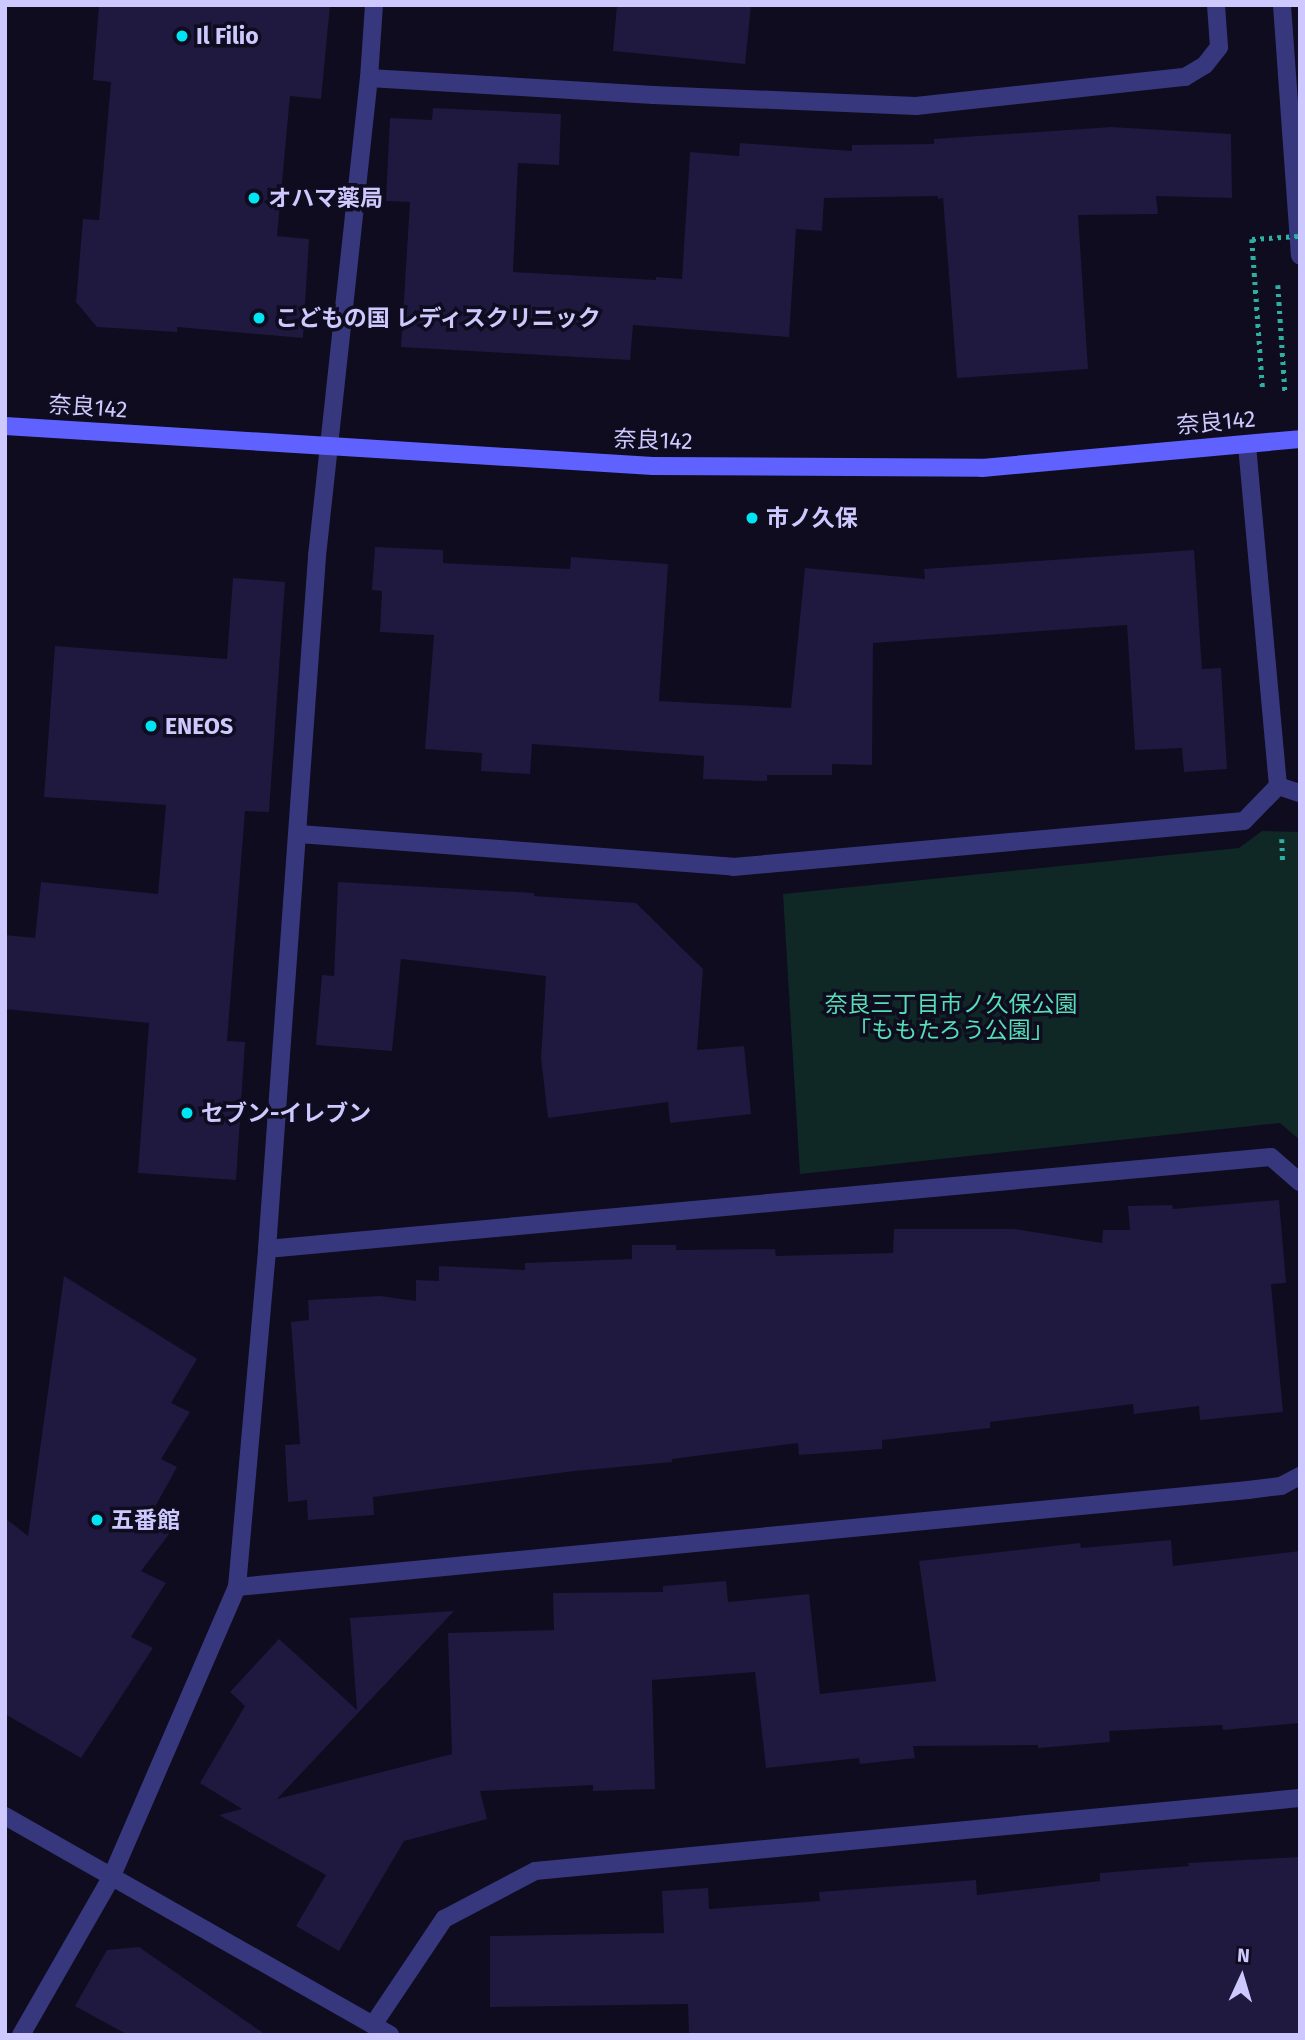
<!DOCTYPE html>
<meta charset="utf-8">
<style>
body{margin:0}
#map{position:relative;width:1305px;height:2040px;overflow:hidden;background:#0e0c1e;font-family:"Fira Sans","Noto Sans JP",sans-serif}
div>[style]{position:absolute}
.green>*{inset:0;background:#0f2826}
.building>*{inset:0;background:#1f183f}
.path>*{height:4.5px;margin-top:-2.25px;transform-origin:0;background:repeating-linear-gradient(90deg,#2dafa3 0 3.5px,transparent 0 8.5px)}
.street>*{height:18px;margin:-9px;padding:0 9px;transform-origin:9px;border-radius:9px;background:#37377e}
.secondary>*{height:18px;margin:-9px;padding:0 9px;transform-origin:9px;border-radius:9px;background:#6062ff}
.path-bridge>*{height:4.5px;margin-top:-2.25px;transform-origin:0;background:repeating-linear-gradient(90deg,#2dafa3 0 3.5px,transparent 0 8.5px)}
.dots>*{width:19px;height:19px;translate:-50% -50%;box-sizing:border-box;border:4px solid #0e0c1e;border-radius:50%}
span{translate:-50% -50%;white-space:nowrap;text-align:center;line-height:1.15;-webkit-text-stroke:7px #0e0c1e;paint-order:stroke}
.poi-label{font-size:23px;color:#cdc9ff;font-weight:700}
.left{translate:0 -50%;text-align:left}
.street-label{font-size:23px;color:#cdc9ff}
.park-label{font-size:23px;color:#56deb7}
.frame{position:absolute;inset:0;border:7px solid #cdc9ff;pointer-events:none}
.north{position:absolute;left:1207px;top:1942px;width:70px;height:70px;-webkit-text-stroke:5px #0e0c1e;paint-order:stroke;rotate:4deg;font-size:19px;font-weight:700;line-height:28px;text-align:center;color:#cdc9ff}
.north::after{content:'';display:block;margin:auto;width:24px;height:32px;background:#cdc9ff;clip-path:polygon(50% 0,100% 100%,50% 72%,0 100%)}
</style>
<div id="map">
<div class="green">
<div style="clip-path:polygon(1262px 831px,1300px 832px,1300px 1140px,1280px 1123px,800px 1174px,783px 894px,1239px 848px)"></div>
</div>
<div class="building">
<div style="clip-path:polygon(99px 5px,330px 5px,321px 99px,290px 96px,277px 236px,309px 239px,303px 338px,177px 327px,177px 332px,97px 327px,76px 302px,83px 219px,99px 220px,111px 82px,93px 80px)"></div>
<div style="clip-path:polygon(617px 5px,751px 5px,745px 64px,613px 51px)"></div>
<div style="clip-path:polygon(433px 108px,561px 114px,559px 165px,518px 163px,513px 272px,656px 280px,656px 277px,682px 279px,690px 152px,739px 156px,740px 143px,852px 151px,852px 145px,934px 144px,934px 139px,1111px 127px,1231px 134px,1232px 198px,1156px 196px,1158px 214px,1078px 215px,1088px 369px,957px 378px,943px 198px,938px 199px,938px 196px,824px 198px,822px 231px,796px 229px,789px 337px,633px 325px,630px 360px,401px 347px,410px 202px,386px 201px,390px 118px,432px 120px)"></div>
<div style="clip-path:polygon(375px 547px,443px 550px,443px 563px,570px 569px,571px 557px,668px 564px,659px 701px,791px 708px,805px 568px,925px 579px,924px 569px,1194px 550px,1202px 669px,1221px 668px,1227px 769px,1184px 772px,1182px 748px,1135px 750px,1127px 625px,873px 643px,872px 765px,832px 764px,832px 775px,767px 775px,767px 781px,703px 779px,704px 756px,532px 744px,530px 774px,481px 771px,482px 753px,425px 749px,434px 635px,380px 632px,382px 591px,372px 590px)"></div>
<div style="clip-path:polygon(233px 578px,285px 582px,269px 812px,245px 811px,227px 1041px,245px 1042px,236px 1180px,138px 1173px,149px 1023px,5px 1009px,5px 935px,35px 938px,41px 882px,158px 894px,166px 805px,44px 797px,55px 646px,227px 659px)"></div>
<div style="clip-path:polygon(338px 882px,534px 893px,534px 896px,636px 903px,703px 969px,697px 1050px,744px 1046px,751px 1114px,670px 1123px,668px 1102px,548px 1118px,541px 1058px,546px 976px,401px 959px,392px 1051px,316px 1045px,322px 975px,334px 976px)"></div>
<div style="clip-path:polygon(1279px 1200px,1286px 1283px,1271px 1284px,1283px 1412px,1200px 1420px,1199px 1406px,1134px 1414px,1133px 1404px,990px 1422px,990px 1428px,882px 1440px,882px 1449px,799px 1455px,798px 1443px,672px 1459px,672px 1462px,575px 1471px,373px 1497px,374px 1515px,308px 1520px,307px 1500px,288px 1502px,285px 1445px,300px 1444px,291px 1322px,309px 1320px,308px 1300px,380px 1296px,416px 1301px,416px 1280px,439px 1281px,439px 1266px,525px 1270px,525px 1263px,632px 1259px,632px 1245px,676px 1245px,676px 1250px,775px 1249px,776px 1256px,893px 1253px,894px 1229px,1014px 1229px,1102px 1243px,1103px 1230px,1130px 1230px,1128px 1206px,1172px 1205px,1173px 1209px)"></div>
<div style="clip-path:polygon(64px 1276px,197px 1359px,171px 1403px,190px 1412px,161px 1459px,177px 1467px,151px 1514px,176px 1525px,141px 1571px,166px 1583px,131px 1637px,153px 1648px,81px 1758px,5px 1714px,5px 1518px,28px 1536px)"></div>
<div style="clip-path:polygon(1171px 1540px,1173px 1566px,1300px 1551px,1300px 1723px,1223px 1730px,1222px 1725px,1109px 1731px,1110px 1742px,1038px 1748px,1038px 1745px,913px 1746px,915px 1758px,860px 1764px,859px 1758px,766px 1768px,755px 1672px,652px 1680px,655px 1789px,593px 1791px,593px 1785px,480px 1791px,487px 1819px,404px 1841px,339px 1951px,296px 1926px,326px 1875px,219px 1815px,242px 1809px,200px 1783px,245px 1706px,230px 1692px,279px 1639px,357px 1710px,350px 1618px,454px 1611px,277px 1799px,452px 1754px,448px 1633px,554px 1630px,553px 1593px,663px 1592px,663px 1586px,726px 1581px,728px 1602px,809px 1594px,820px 1694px,936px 1681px,919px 1561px,1080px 1543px,1081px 1548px)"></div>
<div style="clip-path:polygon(1300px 1857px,1300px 2035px,689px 2035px,688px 2004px,490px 2007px,490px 1936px,664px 1933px,662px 1891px,708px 1888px,709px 1909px,820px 1901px,819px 1892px,976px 1880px,977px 1895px,1100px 1881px,1100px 1873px,1189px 1866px,1188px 1863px)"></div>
<div style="clip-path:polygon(139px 1947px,266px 2035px,128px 2035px,75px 2006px,107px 1950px)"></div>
</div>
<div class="path">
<div style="left:1252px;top:239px;width:153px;rotate:85.9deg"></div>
<div style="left:1278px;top:285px;width:106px;rotate:86.2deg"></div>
<div style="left:1282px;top:839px;width:24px;rotate:88deg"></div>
</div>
<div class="street">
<div style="left:1282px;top:5px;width:251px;rotate:85.9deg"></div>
<div style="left:369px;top:78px;width:285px;rotate:3.4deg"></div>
<div style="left:653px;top:95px;width:263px;rotate:2.4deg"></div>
<div style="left:916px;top:106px;width:271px;rotate:-6.2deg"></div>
<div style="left:1185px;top:77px;width:23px;rotate:-31deg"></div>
<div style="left:1205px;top:65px;width:23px;rotate:-52deg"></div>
<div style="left:1219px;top:47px;width:42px;rotate:-94.1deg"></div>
<div style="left:1278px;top:786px;width:23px;rotate:18deg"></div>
<div style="left:299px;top:834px;width:435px;rotate:4.3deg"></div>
<div style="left:733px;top:867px;width:513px;rotate:-5.14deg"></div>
<div style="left:1244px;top:821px;width:49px;rotate:-45.8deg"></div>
<div style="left:1278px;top:786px;width:343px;rotate:-95.2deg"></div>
<div style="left:267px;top:1249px;width:1008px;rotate:-5.24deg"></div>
<div style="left:1271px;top:1157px;width:38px;rotate:41deg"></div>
<div style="left:237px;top:1587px;width:1016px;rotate:-5.48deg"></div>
<div style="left:1248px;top:1490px;width:33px;rotate:-7deg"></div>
<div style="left:1281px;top:1486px;width:21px;rotate:-28deg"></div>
<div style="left:5px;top:1816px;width:443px;rotate:29.6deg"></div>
<div style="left:373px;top:2025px;width:128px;rotate:-56.2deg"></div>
<div style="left:444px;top:1919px;width:103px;rotate:-27.8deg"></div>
<div style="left:535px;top:1871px;width:768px;rotate:-5.45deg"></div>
<div style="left:21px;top:2035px;width:181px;rotate:-60.2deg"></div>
<div style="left:111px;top:1878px;width:317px;rotate:-66.6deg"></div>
<div style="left:237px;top:1587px;width:339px;rotate:-84.9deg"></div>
<div style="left:267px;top:1249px;width:695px;rotate:-85.87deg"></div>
<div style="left:317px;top:556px;width:481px;rotate:-83.8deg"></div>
<div style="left:369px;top:78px;width:73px;rotate:-86.1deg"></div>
</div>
<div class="secondary">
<div style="left:5px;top:426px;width:649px;rotate:3.53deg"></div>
<div style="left:653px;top:466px;width:329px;rotate:0.3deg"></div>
<div style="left:982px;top:468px;width:319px;rotate:-5.2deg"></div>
</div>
<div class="path-bridge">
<div style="left:1252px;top:239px;width:46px;rotate:-3.7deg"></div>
</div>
<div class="dots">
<div style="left:182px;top:36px;background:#00e5f4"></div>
<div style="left:254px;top:198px;background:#00e5f4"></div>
<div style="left:259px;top:318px;background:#00e5f4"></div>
<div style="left:752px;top:518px;background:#00e5f4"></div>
<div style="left:151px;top:726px;background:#00e5f4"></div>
<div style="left:187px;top:1113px;background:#00e5f4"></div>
<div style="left:97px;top:1520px;background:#00e5f4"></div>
</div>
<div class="poi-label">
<span class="left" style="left:196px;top:36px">Il Filio</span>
<span class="left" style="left:268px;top:198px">オハマ薬局</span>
<span class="left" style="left:275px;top:318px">こどもの国 レディスクリニック</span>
<span class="left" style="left:766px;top:518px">市ノ久保</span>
<span class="left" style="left:165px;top:726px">ENEOS</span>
<span class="left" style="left:201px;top:1113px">セブン-イレブン</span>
<span class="left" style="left:111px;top:1520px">五番館</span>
</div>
<div class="street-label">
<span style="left:88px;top:407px;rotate:4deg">奈良142</span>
<span style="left:1216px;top:422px;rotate:-5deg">奈良142</span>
<span style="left:653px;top:440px;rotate:2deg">奈良142</span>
</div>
<div class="park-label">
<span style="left:951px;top:1017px">奈良三丁目市ノ久保公園<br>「ももたろう公園」</span>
</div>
<div class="frame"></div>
<div class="north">N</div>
</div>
